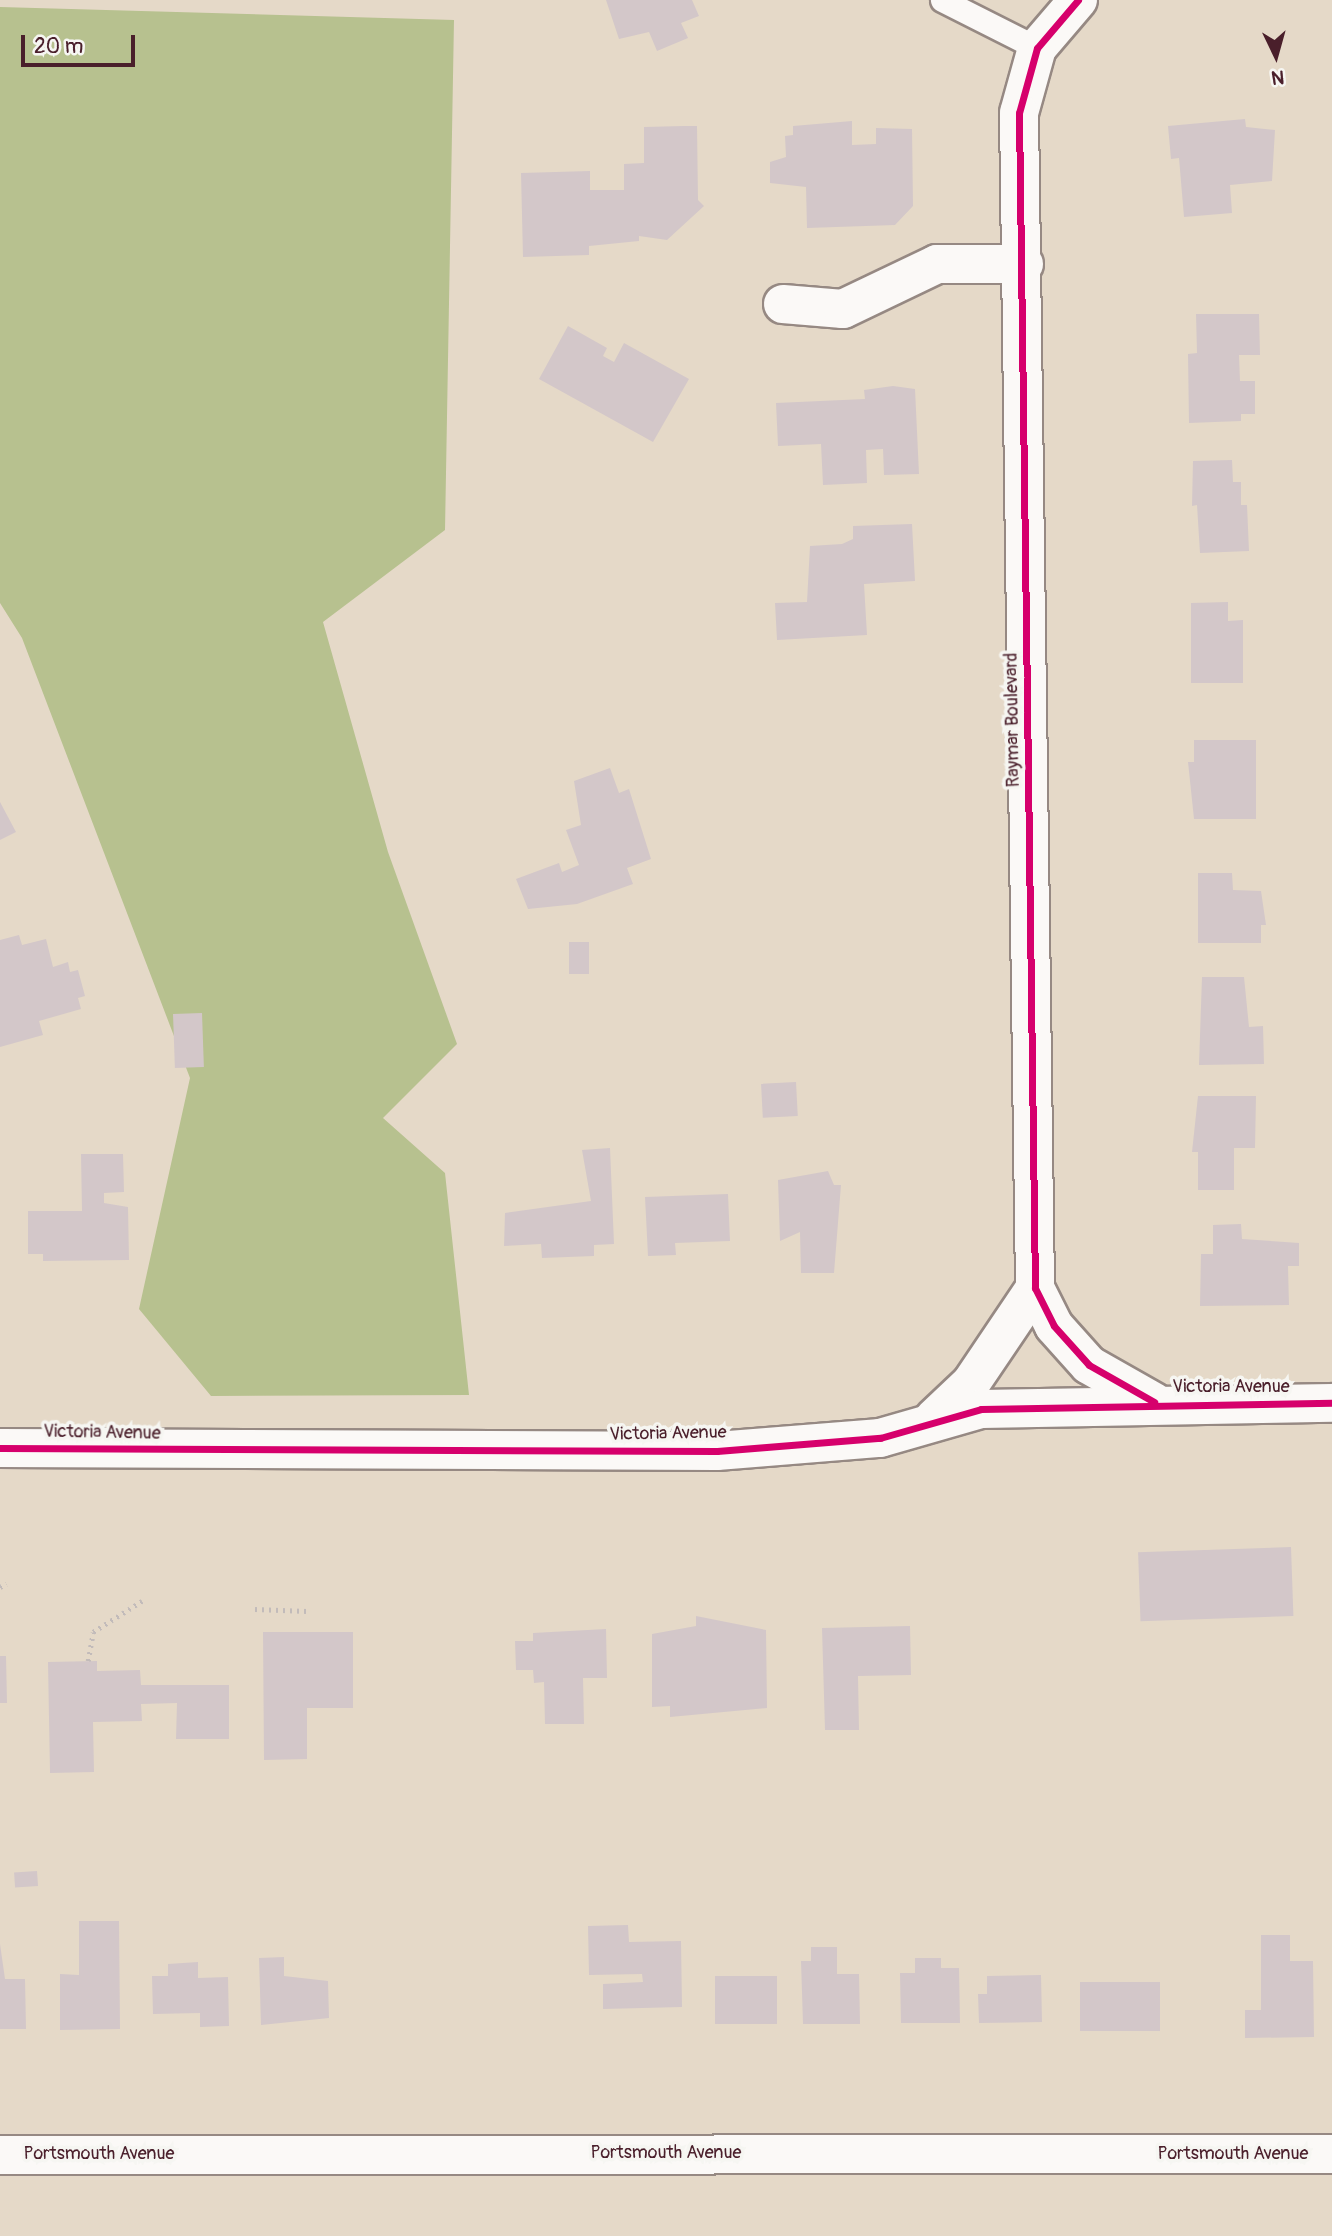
<!DOCTYPE html>
<style>
body{margin:0}
#map{position:relative;width:1332px;height:2236px;overflow:hidden;background:#e5d9c8;font-family:Pangolin,sans-serif}
div>[style]{position:absolute}
.forest>*{inset:0;background:#b7c18f}
.building>*{inset:0;background:#d3c7c9;transform-origin:0 0}
.path>*{height:4.5px;margin-top:-2.25px;transform-origin:0;background:repeating-linear-gradient(90deg,#c2bbba 0 2px,transparent 0 7px)}
.roads{filter:drop-shadow(2px 0 #968983) drop-shadow(-2px 0 #968983) drop-shadow(0 2px #968983) drop-shadow(0 -2px #968983)}
.lane>*{height:23px;margin:-11.5px;padding:0 11.5px;transform-origin:11.5px;border-radius:11.5px;background:#fbf9f7}
.street>*{height:38px;margin:-19px;padding:0 19px;transform-origin:19px;border-radius:19px;background:#fbf9f7}
.cycleway>*{height:7px;margin:-3.5px;padding:0 3.5px;transform-origin:3.5px;border-radius:3.5px;background:#d6006c}
span{translate:-50% -50%;white-space:nowrap;text-align:center;line-height:1.15;-webkit-text-stroke:7px #f6f6f2;paint-order:stroke}
.street-label{font-size:18px;color:#4a1f2b}
.north{position:absolute;left:1241px;top:21px;width:70px;height:70px;-webkit-text-stroke:5px #f6f6f2;paint-order:stroke;rotate:175deg;font-size:19px;font-weight:700;line-height:28px;text-align:center;color:#4a1f2b}
.north::after{content:'';display:block;margin:auto;width:24px;height:32px;background:#4a1f2b;clip-path:polygon(50% 0,100% 100%,50% 72%,0 100%)}
.scale{position:absolute;left:21px;top:35px;width:114px;height:32px;box-sizing:border-box;border:4px solid #4a1f2b;border-top:0;padding-left:9px;font-size:21px;line-height:24px;white-space:nowrap;color:#4a1f2b;-webkit-text-stroke:5px #f6f6f2;paint-order:stroke}
</style>
<div id="map">
<div class="forest">
<div style="clip-path:polygon(0 7px,454px 20px,445px 530px,323px 622px,388px 852px,457px 1044px,383px 1118px,445px 1173px,469px 1395px,211px 1396px,139px 1309px,190px 1078px,22px 638px,0 603px)"></div>
</div>
<div class="building">
<div style="clip-path:polygon(606px 0,692px 0,699px 16px,681px 23px,688px 38px,657px 51px,649px 32px,619px 39px)"></div>
<div style="clip-path:polygon(1245px 119px,1246px 127px,1275px 130px,1272px 181px,1230px 185px,1232px 213px,1184px 217px,1179px 158px,1171px 159px,1168px 126px)"></div>
<div style="clip-path:polygon(852px 121px,852px 145px,876px 144px,876px 128px,912px 129px,913px 206px,895px 225px,807px 228px,806px 187px,770px 183px,770px 162px,786px 157px,785px 136px,793px 135px,793px 126px)"></div>
<div style="clip-path:polygon(684px 126px,697px 126px,698px 200px,704px 206px,667px 240px,639px 236px,639px 241px,589px 246px,589px 255px,523px 257px,521px 173px,590px 171px,590px 190px,624px 190px,624px 164px,644px 163px,644px 127px)"></div>
<div style="clip-path:polygon(1196px 314px,1259px 314px,1260px 355px,1239px 355px,1240px 381px,1255px 381px,1255px 414px,1241px 414px,1241px 421px,1189px 423px,1188px 354px,1197px 353px)"></div>
<div style="clip-path:polygon(568px 326px,607px 348px,603px 356px,614px 362px,624px 343px,689px 379px,653px 442px,539px 379px)"></div>
<div style="clip-path:polygon(893px 386px,915px 389px,919px 474px,884px 475px,883px 449px,866px 450px,867px 483px,823px 485px,821px 444px,778px 446px,776px 403px,865px 399px,864px 390px)"></div>
<div style="clip-path:polygon(1232px 460px,1233px 482px,1241px 482px,1241px 505px,1247px 505px,1249px 551px,1200px 553px,1197px 505px,1192px 506px,1193px 461px)"></div>
<div style="clip-path:polygon(912px 524px,915px 581px,864px 584px,867px 635px,777px 640px,775px 603px,807px 602px,810px 546px,842px 544px,853px 539px,853px 526px)"></div>
<div style="clip-path:polygon(1228px 602px,1228px 621px,1243px 620px,1243px 683px,1191px 683px,1191px 603px)"></div>
<div style="clip-path:polygon(1194px 740px,1256px 740px,1256px 819px,1194px 819px,1188px 762px,1194px 762px)"></div>
<div style="clip-path:polygon(610px 768px,619px 793px,629px 789px,651px 859px,627px 868px,633px 884px,577px 904px,528px 909px,516px 879px,559px 863px,562px 872px,579px 865px,566px 830px,581px 825px,574px 781px)"></div>
<div style="clip-path:polygon(0 802px,16px 832px,0 840px)"></div>
<div style="clip-path:polygon(1198px 873px,1232px 873px,1233px 890px,1261px 891px,1266px 925px,1261px 925px,1261px 943px,1198px 943px)"></div>
<div style="clip-path:polygon(19px 935px,22px 945px,46px 939px,53px 967px,68px 962px,70px 972px,78px 970px,85px 996px,78px 998px,81px 1009px,39px 1021px,43px 1035px,0 1047px,0 940px)"></div>
<div style="left:569px;top:942px;width:20px;height:32px"></div>
<div style="clip-path:polygon(1202px 977px,1244px 977px,1249px 1027px,1263px 1026px,1264px 1064px,1199px 1065px)"></div>
<div style="left:202px;top:1013px;width:54px;height:29px;rotate:88deg"></div>
<div style="left:796px;top:1082px;width:34px;height:35px;rotate:87deg"></div>
<div style="clip-path:polygon(1198px 1096px,1256px 1096px,1255px 1148px,1234px 1148px,1234px 1190px,1198px 1190px,1198px 1152px,1192px 1152px)"></div>
<div style="clip-path:polygon(610px 1148px,614px 1244px,594px 1245px,594px 1256px,542px 1258px,541px 1244px,504px 1246px,505px 1213px,591px 1201px,582px 1150px)"></div>
<div style="clip-path:polygon(81px 1154px,123px 1154px,124px 1192px,104px 1193px,104px 1203px,128px 1207px,129px 1260px,43px 1261px,43px 1254px,28px 1254px,28px 1211px,82px 1211px)"></div>
<div style="clip-path:polygon(828px 1171px,834px 1185px,841px 1185px,834px 1273px,801px 1273px,800px 1232px,780px 1241px,778px 1180px)"></div>
<div style="clip-path:polygon(728px 1194px,730px 1241px,675px 1243px,676px 1255px,648px 1256px,645px 1197px)"></div>
<div style="clip-path:polygon(1241px 1224px,1242px 1239px,1299px 1243px,1299px 1266px,1288px 1266px,1289px 1305px,1200px 1306px,1201px 1254px,1213px 1254px,1213px 1225px)"></div>
<div style="left:1291px;top:1547px;width:69px;height:153px;rotate:88deg"></div>
<div style="clip-path:polygon(696px 1616px,766px 1630px,767px 1708px,670px 1717px,670px 1706px,652px 1707px,652px 1634px,696px 1626px)"></div>
<div style="clip-path:polygon(910px 1626px,911px 1675px,858px 1676px,859px 1730px,825px 1730px,822px 1628px)"></div>
<div style="clip-path:polygon(606px 1629px,607px 1678px,583px 1678px,584px 1724px,545px 1724px,544px 1682px,534px 1683px,533px 1670px,516px 1670px,515px 1641px,533px 1641px,533px 1633px)"></div>
<div style="clip-path:polygon(263px 1632px,353px 1632px,353px 1708px,307px 1708px,307px 1759px,264px 1760px)"></div>
<div style="clip-path:polygon(0 1656px,6px 1656px,7px 1703px,0 1703px)"></div>
<div style="clip-path:polygon(97px 1661px,97px 1671px,140px 1670px,141px 1685px,229px 1685px,229px 1739px,176px 1739px,177px 1703px,141px 1704px,142px 1721px,93px 1722px,94px 1772px,50px 1773px,48px 1662px)"></div>
<div style="left:37px;top:1871px;width:15px;height:23px;rotate:86deg"></div>
<div style="clip-path:polygon(79px 1921px,119px 1921px,120px 2029px,60px 2030px,60px 1974px,79px 1975px)"></div>
<div style="clip-path:polygon(628px 1925px,629px 1942px,681px 1941px,682px 2007px,603px 2009px,603px 1984px,643px 1982px,642px 1974px,589px 1975px,588px 1926px)"></div>
<div style="clip-path:polygon(1261px 1935px,1290px 1935px,1290px 1961px,1313px 1961px,1314px 2037px,1245px 2038px,1245px 2010px,1261px 2010px)"></div>
<div style="clip-path:polygon(0 1944px,5px 1979px,25px 1979px,26px 2029px,0 2029px)"></div>
<div style="clip-path:polygon(811px 1947px,837px 1947px,837px 1974px,859px 1974px,860px 2024px,803px 2024px,801px 1961px,811px 1961px)"></div>
<div style="clip-path:polygon(284px 1957px,284px 1976px,328px 1981px,329px 2018px,261px 2025px,259px 1958px)"></div>
<div style="clip-path:polygon(915px 1958px,941px 1958px,941px 1968px,959px 1968px,960px 2023px,901px 2023px,900px 1973px,915px 1973px)"></div>
<div style="clip-path:polygon(198px 1962px,198px 1978px,228px 1977px,229px 2026px,200px 2027px,200px 2013px,153px 2014px,152px 1976px,168px 1976px,168px 1964px)"></div>
<div style="clip-path:polygon(1041px 1975px,1042px 2022px,979px 2023px,978px 1994px,987px 1994px,987px 1976px)"></div>
<div style="left:715px;top:1976px;width:62px;height:48px"></div>
<div style="left:1160px;top:1982px;width:49px;height:80px;rotate:90deg"></div>
</div>
<div class="path">
<div style="left:0;top:1587px;width:7px;rotate:-27deg"></div>
<div style="left:255px;top:1609px;width:52px;rotate:2.2deg"></div>
<div style="left:88px;top:1661px;width:29px;rotate:-80deg"></div>
<div style="left:93px;top:1632px;width:58px;rotate:-32.3deg"></div>
</div>
<div class="roads">
<div class="lane">
<div style="left:942px;top:0;width:106px;rotate:26.8deg"></div>
</div>
<div class="street">
<div style="left:1078px;top:0;width:63px;rotate:130.5deg"></div>
<div style="left:1037px;top:48px;width:67px;rotate:105.5deg"></div>
<div style="left:1019px;top:113px;width:1175px;rotate:89.22deg"></div>
<div style="left:1035px;top:1288px;width:42px;rotate:63.4deg"></div>
<div style="left:1054px;top:1326px;width:52px;rotate:48.1deg"></div>
<div style="left:1089px;top:1365px;width:75px;rotate:29.6deg"></div>
<div style="left:783px;top:304px;width:60px;rotate:4.8deg"></div>
<div style="left:843px;top:309px;width:104px;rotate:-25.6deg"></div>
<div style="left:937px;top:264px;width:87px"></div>
<div style="left:934px;top:1418px;width:51px;rotate:-43.4deg"></div>
<div style="left:971px;top:1383px;width:115px;rotate:-56deg"></div>
<div style="left:0;top:1448px;width:717px;rotate:0.24deg"></div>
<div style="left:717px;top:1451px;width:164px;rotate:-4.6deg"></div>
<div style="left:880px;top:1438px;width:105px;rotate:-16deg"></div>
<div style="left:981px;top:1409px;width:351px;rotate:-1deg"></div>
<div style="left:0;top:2155px;width:1332px;rotate:-0.04deg"></div>
</div>
</div>
<div class="cycleway">
<div style="left:1078px;top:0;width:63px;rotate:130.5deg"></div>
<div style="left:1037px;top:48px;width:67px;rotate:105.5deg"></div>
<div style="left:1019px;top:113px;width:1175px;rotate:89.22deg"></div>
<div style="left:1035px;top:1288px;width:42px;rotate:63.4deg"></div>
<div style="left:1054px;top:1326px;width:52px;rotate:48.1deg"></div>
<div style="left:1089px;top:1365px;width:75px;rotate:29.6deg"></div>
<div style="left:0;top:1448px;width:717px;rotate:0.24deg"></div>
<div style="left:717px;top:1451px;width:164px;rotate:-4.6deg"></div>
<div style="left:880px;top:1438px;width:105px;rotate:-16deg"></div>
<div style="left:981px;top:1409px;width:351px;rotate:-1deg"></div>
</div>
<div class="street-label">
<span style="left:1013px;top:720px;rotate:-91deg">Raymar Boulevard</span>
<span style="left:1231px;top:1387px">Victoria Avenue</span>
<span style="left:102px;top:1433px;rotate:1deg">Victoria Avenue</span>
<span style="left:668px;top:1434px;rotate:-1deg">Victoria Avenue</span>
<span style="left:666px;top:2153px">Portsmouth Avenue</span>
<span style="left:99px;top:2154px">Portsmouth Avenue</span>
<span style="left:1233px;top:2154px">Portsmouth Avenue</span>
</div>
<div class="north">N</div>
<div class="scale">20 m</div>
</div>
